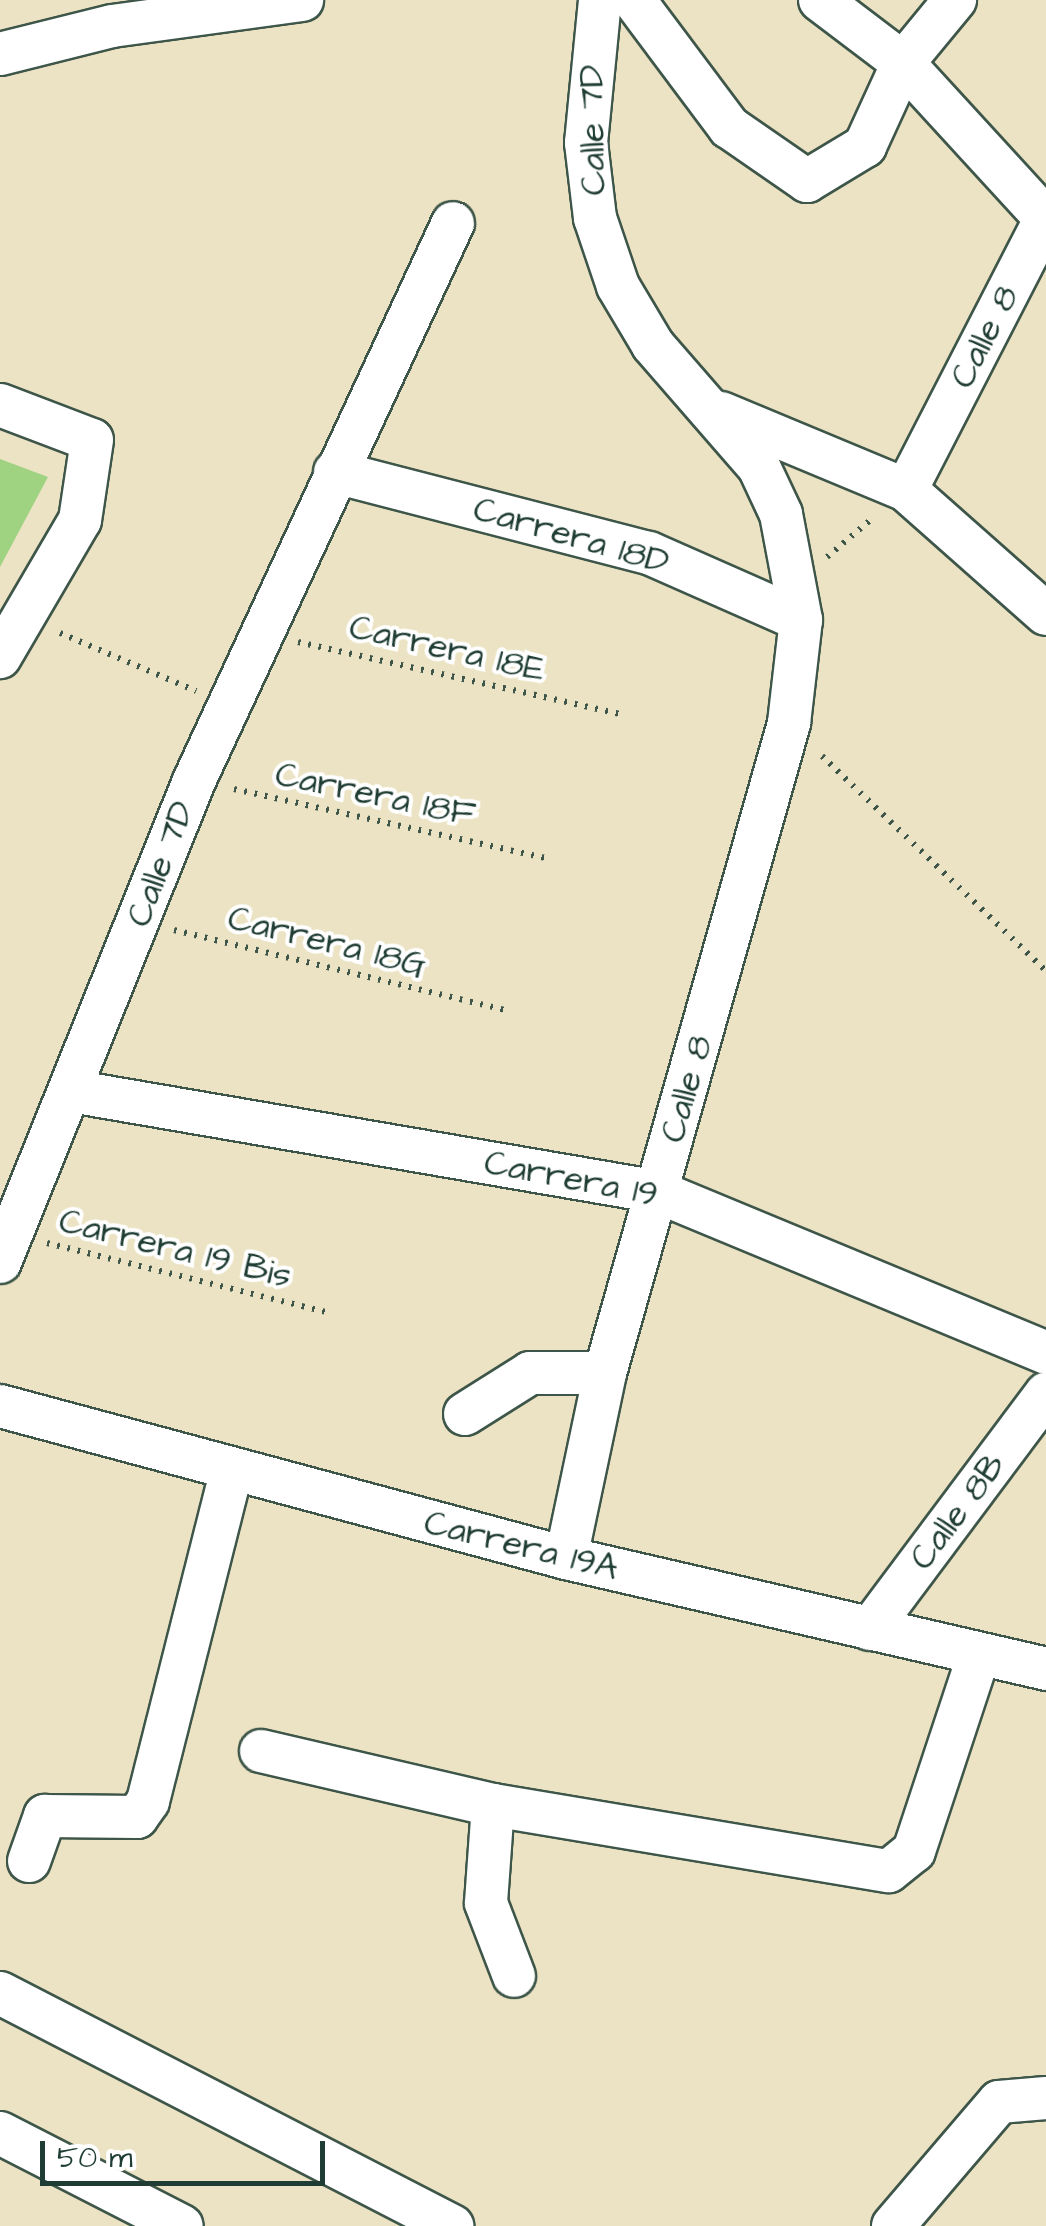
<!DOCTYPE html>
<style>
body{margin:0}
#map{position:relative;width:1046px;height:2226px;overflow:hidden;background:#ebe3c3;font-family:"Architects Daughter",sans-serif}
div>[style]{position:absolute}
.green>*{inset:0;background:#9fd281}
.path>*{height:6px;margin-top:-3px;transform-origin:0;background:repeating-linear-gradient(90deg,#3e5649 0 2.5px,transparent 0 10.5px)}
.roads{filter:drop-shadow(2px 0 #3e5649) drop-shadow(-2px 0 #3e5649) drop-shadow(0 2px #3e5649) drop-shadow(0 -2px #3e5649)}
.minor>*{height:42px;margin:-21px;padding:0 21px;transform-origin:21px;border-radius:21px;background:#fff}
span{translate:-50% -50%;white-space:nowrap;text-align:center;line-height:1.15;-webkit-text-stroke:8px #fff;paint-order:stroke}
.street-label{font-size:35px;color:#1f3d34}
.scale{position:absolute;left:40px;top:2141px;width:285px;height:45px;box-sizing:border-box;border:5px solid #1f3d34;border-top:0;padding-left:12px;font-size:30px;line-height:35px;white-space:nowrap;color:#1f3d34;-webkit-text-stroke:8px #fff;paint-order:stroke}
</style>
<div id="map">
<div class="green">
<div style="clip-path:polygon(0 459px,48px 477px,0 567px)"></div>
</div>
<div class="path">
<div style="left:827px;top:557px;width:62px;rotate:-40.4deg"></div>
<div style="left:60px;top:633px;width:148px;rotate:23.1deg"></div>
<div style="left:298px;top:642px;width:331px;rotate:12.6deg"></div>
<div style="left:822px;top:756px;width:310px;rotate:43.8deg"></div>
<div style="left:234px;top:789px;width:319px;rotate:12.5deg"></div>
<div style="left:174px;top:930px;width:340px;rotate:13.6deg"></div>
<div style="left:47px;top:1243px;width:287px;rotate:13.9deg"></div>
</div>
<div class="roads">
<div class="minor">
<div style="left:634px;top:0;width:159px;rotate:53.2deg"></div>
<div style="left:729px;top:127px;width:95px;rotate:34.7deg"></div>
<div style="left:807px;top:181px;width:68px;rotate:-31.1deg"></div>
<div style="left:865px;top:146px;width:91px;rotate:-65.4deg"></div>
<div style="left:903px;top:63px;width:82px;rotate:-50.5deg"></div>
<div style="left:820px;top:0;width:104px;rotate:37.2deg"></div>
<div style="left:903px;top:63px;width:212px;rotate:47.5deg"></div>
<div style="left:0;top:54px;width:115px;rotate:-14deg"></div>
<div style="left:112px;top:26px;width:192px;rotate:-7.8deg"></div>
<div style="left:0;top:405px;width:98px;rotate:20.8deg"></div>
<div style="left:92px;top:440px;width:81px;rotate:98.5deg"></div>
<div style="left:80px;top:520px;width:159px;rotate:120.3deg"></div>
<div style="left:721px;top:413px;width:200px;rotate:22.6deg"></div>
<div style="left:906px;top:490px;width:187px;rotate:41.5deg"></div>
<div style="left:335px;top:472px;width:324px;rotate:14.5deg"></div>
<div style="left:649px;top:553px;width:166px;rotate:23.8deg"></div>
<div style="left:906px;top:490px;width:306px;rotate:-62.8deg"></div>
<div style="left:71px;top:1091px;width:596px;rotate:9.76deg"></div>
<div style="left:658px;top:1192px;width:420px;rotate:22.5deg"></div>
<div style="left:0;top:1262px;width:519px;rotate:-68.03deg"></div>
<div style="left:194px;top:781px;width:615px;rotate:-65.1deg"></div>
<div style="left:0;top:1406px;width:586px;rotate:15.03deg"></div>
<div style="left:566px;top:1558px;width:493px;rotate:13deg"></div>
<div style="left:465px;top:1414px;width:77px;rotate:-32.2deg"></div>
<div style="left:530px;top:1373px;width:75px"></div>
<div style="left:566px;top:1558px;width:189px;rotate:-78.1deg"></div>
<div style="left:605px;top:1373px;width:676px;rotate:-74.19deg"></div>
<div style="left:789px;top:723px;width:104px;rotate:-83.4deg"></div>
<div style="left:801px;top:620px;width:108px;rotate:-100.7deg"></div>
<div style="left:781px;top:514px;width:52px;rotate:-115.1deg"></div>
<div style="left:759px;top:467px;width:162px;rotate:-131deg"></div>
<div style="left:653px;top:345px;width:69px;rotate:-120.7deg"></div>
<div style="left:618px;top:286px;width:72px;rotate:-108.7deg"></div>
<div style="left:595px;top:218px;width:76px;rotate:-96.8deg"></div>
<div style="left:586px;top:143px;width:144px;rotate:-84.4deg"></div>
<div style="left:870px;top:1629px;width:294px;rotate:-53.2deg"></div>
<div style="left:261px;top:1751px;width:238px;rotate:13.1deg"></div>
<div style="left:493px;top:1805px;width:401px;rotate:9.5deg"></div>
<div style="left:889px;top:1871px;width:32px;rotate:-39deg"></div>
<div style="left:914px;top:1851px;width:206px;rotate:-71.7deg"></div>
<div style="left:493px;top:1805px;width:98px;rotate:94.1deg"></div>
<div style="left:486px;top:1903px;width:78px;rotate:69deg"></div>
<div style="left:29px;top:1861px;width:48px;rotate:-70.4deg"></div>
<div style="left:45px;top:1816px;width:92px;rotate:0.6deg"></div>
<div style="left:137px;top:1817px;width:19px;rotate:-55deg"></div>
<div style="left:148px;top:1801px;width:338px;rotate:-75.8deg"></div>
<div style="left:0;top:1993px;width:509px;rotate:27.27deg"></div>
<div style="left:0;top:2133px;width:204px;rotate:27.1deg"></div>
<div style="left:893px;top:2226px;width:163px;rotate:-49.5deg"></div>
<div style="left:999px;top:2102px;width:47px;rotate:-4.9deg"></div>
</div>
</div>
<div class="street-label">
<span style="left:593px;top:130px;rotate:-91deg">Calle 7D</span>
<span style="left:985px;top:337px;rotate:-63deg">Calle 8</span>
<span style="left:571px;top:536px;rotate:16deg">Carrera 18D</span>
<span style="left:447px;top:649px;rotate:13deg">Carrera 18E</span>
<span style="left:375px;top:795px;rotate:12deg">Carrera 18F</span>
<span style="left:161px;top:864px;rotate:-69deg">Calle 7D</span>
<span style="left:327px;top:942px;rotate:14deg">Carrera 18G</span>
<span style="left:687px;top:1089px;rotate:-74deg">Calle 8</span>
<span style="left:571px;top:1179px;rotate:11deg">Carrera 19</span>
<span style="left:175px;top:1249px;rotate:14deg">Carrera 19 Bis</span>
<span style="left:958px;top:1512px;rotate:-53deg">Calle 8B</span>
<span style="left:521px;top:1546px;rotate:14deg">Carrera 19A</span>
</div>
<div class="scale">50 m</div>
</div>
